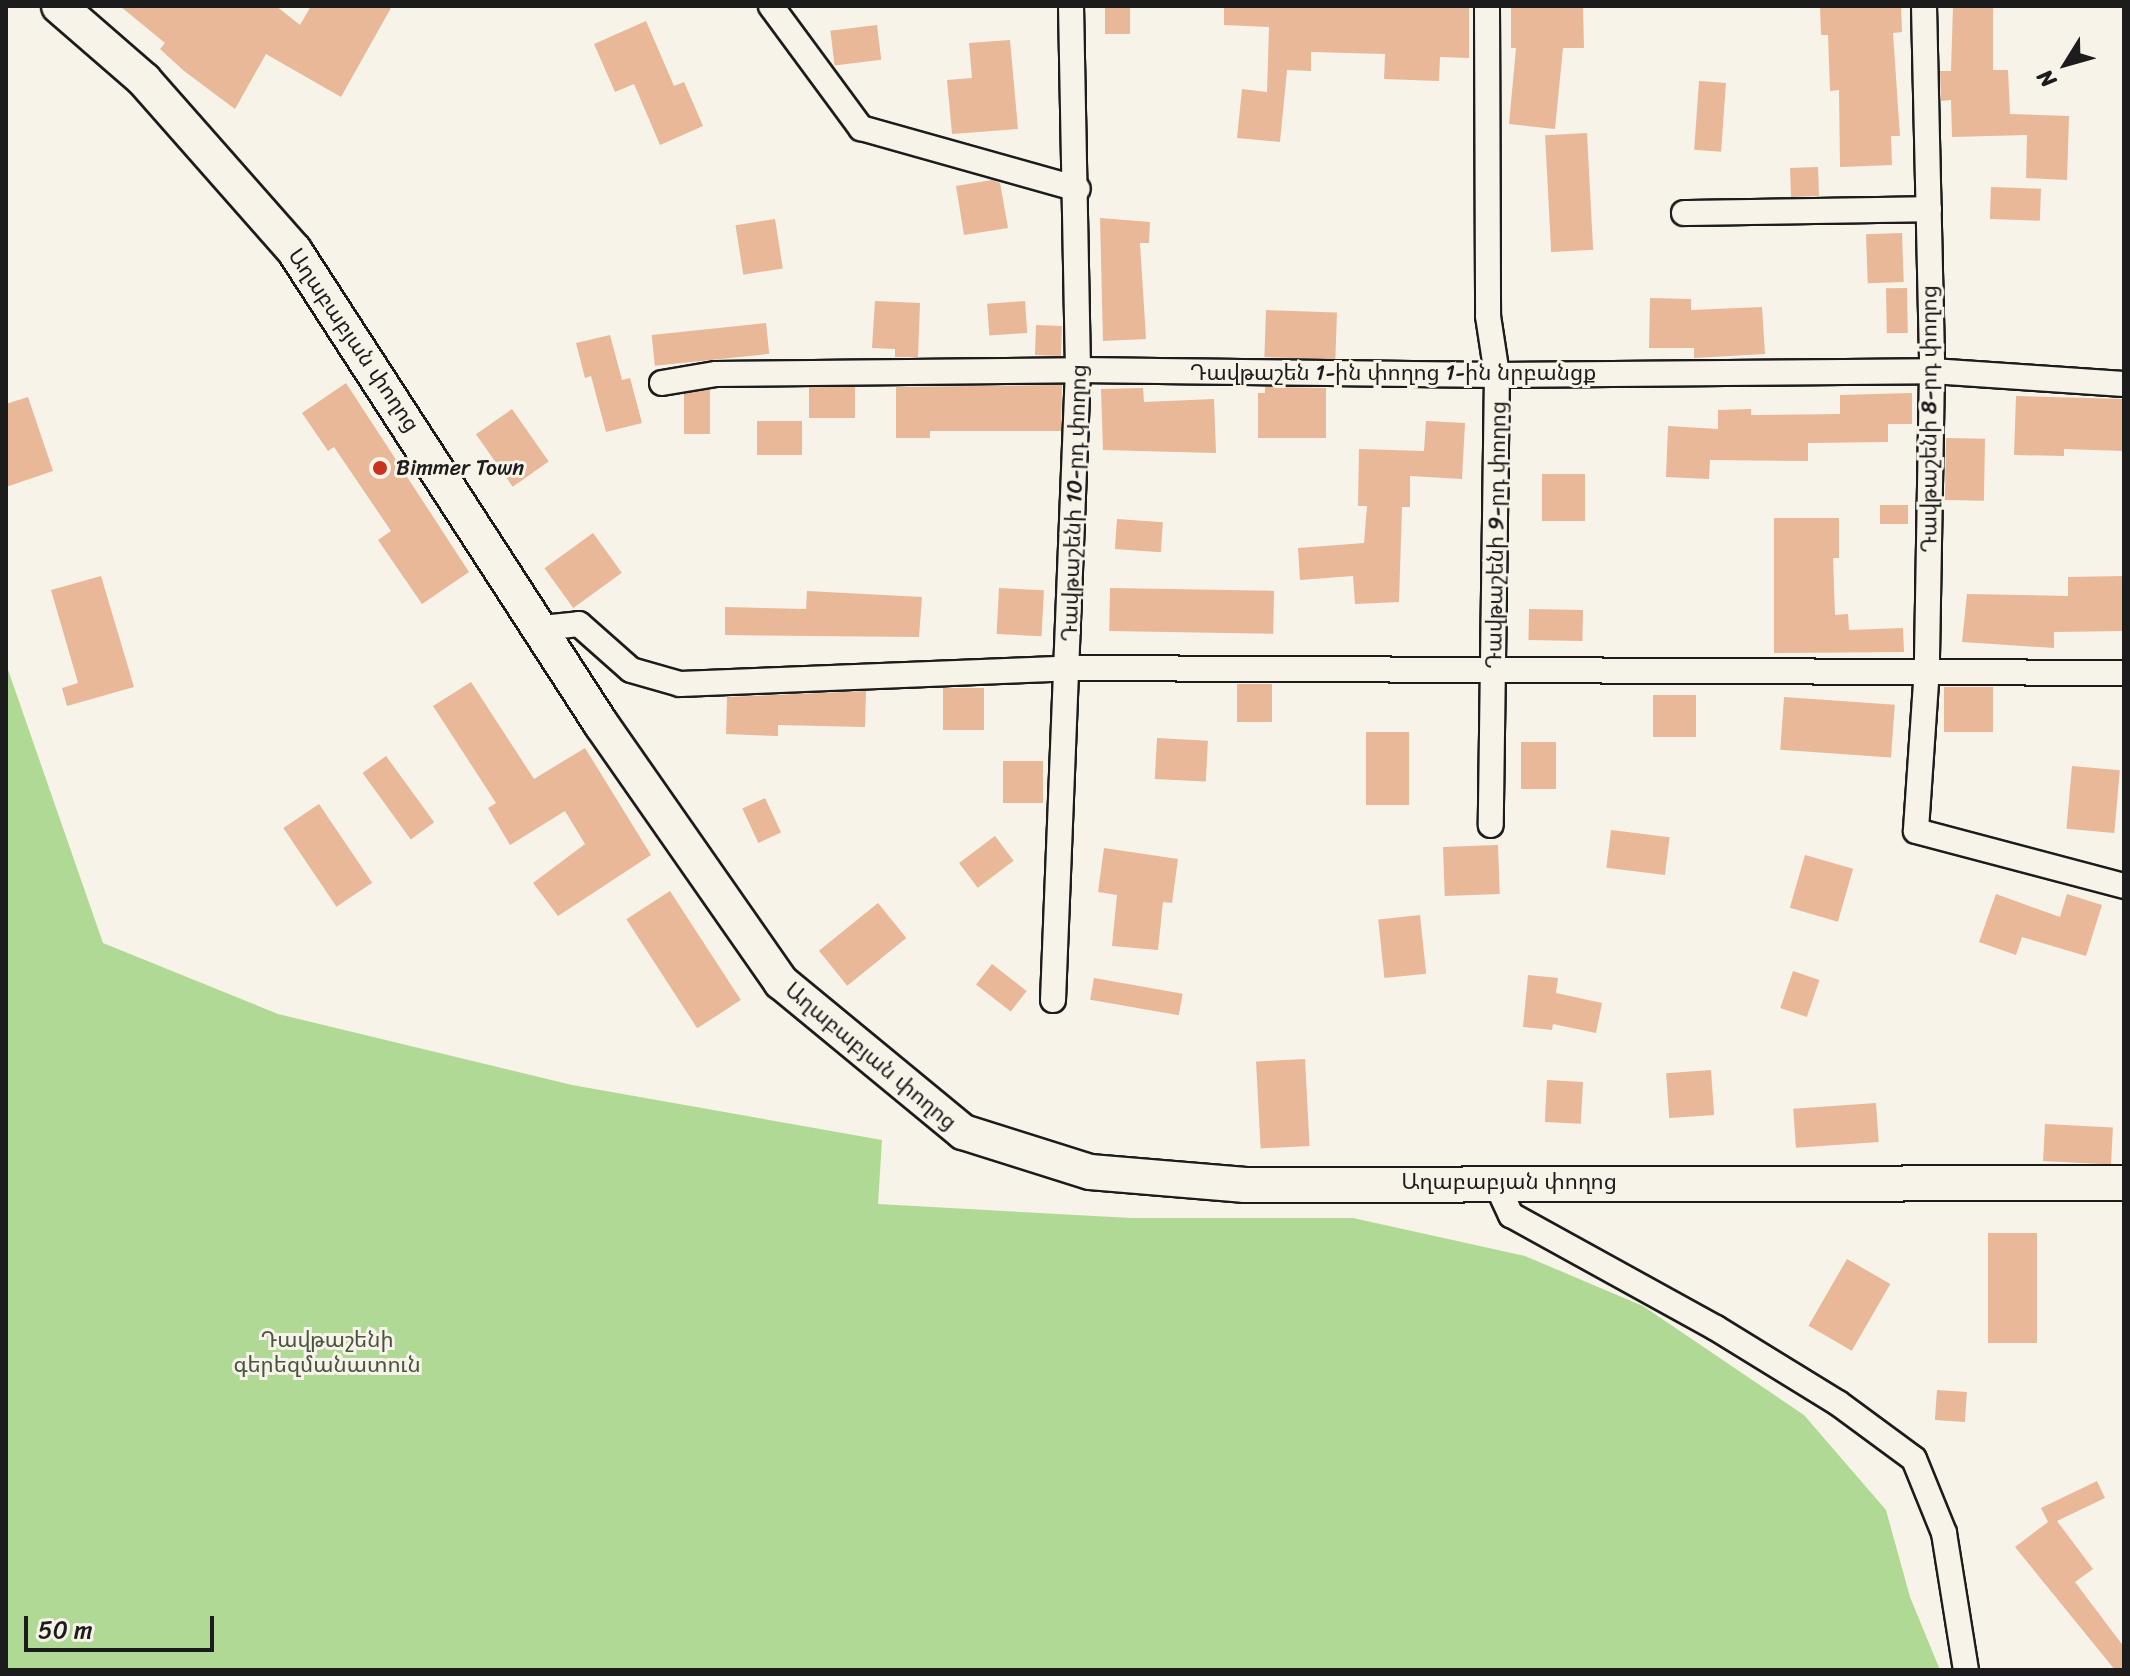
<!DOCTYPE html>
<meta charset="utf-8">
<style>
body{margin:0}
#map{position:relative;width:2130px;height:1676px;overflow:hidden;background:#f7f3e8;font-family:Sriracha,"Noto Sans Armenian",sans-serif}
div>[style]{position:absolute}
.green>*{inset:0;background:#b0d996}
.building>*{inset:0;background:#e8b899;transform-origin:0 0}
.roads{filter:drop-shadow(2px 0 #1c1c1c) drop-shadow(-2px 0 #1c1c1c) drop-shadow(0 2px #1c1c1c) drop-shadow(0 -2px #1c1c1c)}
.street>*{height:24px;margin:-12px;padding:0 12px;transform-origin:12px;border-radius:12px;background:#f7f3e8}
.secondary>*{height:34px;margin:-17px;padding:0 17px;transform-origin:17px;border-radius:17px;background:#f7f3e8}
.dots>*{width:22px;height:22px;translate:-50% -50%;box-sizing:border-box;border:4px solid #f7f3e8;border-radius:50%}
span{translate:-50% -50%;white-space:nowrap;text-align:center;line-height:1.15;-webkit-text-stroke:6px #f7f3e8;paint-order:stroke}
.street-label{font-size:22px;color:#1c1c1c}
.poi-label{font-size:22px;color:#1c1c1c}
.left{translate:0 -50%;text-align:left}
.park-label{font-size:22px;color:#485541}
.frame{position:absolute;inset:0;border:8px solid #1c1c1c;pointer-events:none}
.north{position:absolute;left:2026px;top:24px;width:80px;height:80px;-webkit-text-stroke:6px #f7f3e8;paint-order:stroke;rotate:233deg;font-size:22px;font-weight:700;line-height:32px;text-align:center;color:#1c1c1c}
.north::after{content:'';display:block;margin:auto;width:28px;height:36px;background:#1c1c1c;clip-path:polygon(50% 0,100% 100%,50% 72%,0 100%)}
.scale{position:absolute;left:24px;top:1616px;width:190px;height:36px;box-sizing:border-box;border:4px solid #1c1c1c;border-top:0;padding-left:10px;font-size:24px;line-height:28px;white-space:nowrap;color:#1c1c1c;-webkit-text-stroke:6px #f7f3e8;paint-order:stroke}
</style>
<div id="map">
<div class="green">
<div style="clip-path:polygon(6px 664px,103px 943px,278px 1014px,572px 1085px,882px 1140px,878px 1204px,1131px 1218px,1353px 1218px,1525px 1256px,1643px 1306px,1804px 1415px,1886px 1510px,1910px 1597px,1940px 1670px,6px 1670px)"></div>
</div>
<div class="building">
<div style="clip-path:polygon(120px 6px,276px 6px,300px 25px,311px 6px,392px 6px,341px 97px,266px 54px,235px 109px,184px 71px,160px 49px,165px 43px)"></div>
<div style="left:1105px;top:6px;width:25px;height:28px"></div>
<div style="clip-path:polygon(1224px 6px,1469px 7px,1469px 58px,1440px 57px,1439px 81px,1384px 79px,1385px 54px,1311px 52px,1311px 71px,1287px 70px,1280px 142px,1237px 138px,1242px 89px,1267px 92px,1269px 27px,1224px 25px)"></div>
<div style="clip-path:polygon(1511px 6px,1583px 6px,1584px 48px,1563px 48px,1555px 129px,1509px 124px,1516px 48px,1511px 48px)"></div>
<div style="clip-path:polygon(1820px 6px,1901px 6px,1902px 32px,1893px 33px,1900px 136px,1891px 136px,1892px 165px,1840px 167px,1839px 90px,1830px 91px,1828px 35px,1821px 35px)"></div>
<div style="clip-path:polygon(1953px 6px,1993px 6px,1993px 70px,2008px 70px,2010px 114px,2069px 116px,2067px 180px,2026px 178px,2027px 135px,1952px 137px,1951px 100px,1941px 101px,1940px 71px,1951px 71px)"></div>
<div style="clip-path:polygon(646px 21px,674px 86px,684px 82px,703px 126px,660px 145px,634px 84px,615px 92px,594px 44px)"></div>
<div style="left:877px;top:25px;width:35px;height:47px;rotate:83deg"></div>
<div style="clip-path:polygon(1010px 40px,1018px 129px,952px 134px,947px 80px,972px 78px,969px 43px)"></div>
<div style="left:1699px;top:81px;width:27px;height:69px;rotate:4deg"></div>
<div style="left:1587px;top:133px;width:117px;height:42px;rotate:87deg"></div>
<div style="left:1818px;top:167px;width:29px;height:28px;rotate:88deg"></div>
<div style="clip-path:polygon(992px 180px,1000px 183px,1008px 228px,964px 235px,956px 186px)"></div>
<div style="left:1991px;top:187px;width:50px;height:32px;rotate:2deg"></div>
<div style="clip-path:polygon(1100px 218px,1150px 222px,1149px 243px,1140px 243px,1146px 339px,1103px 341px)"></div>
<div style="left:775px;top:219px;width:50px;height:40px;rotate:81deg"></div>
<div style="left:1902px;top:233px;width:49px;height:36px;rotate:88deg"></div>
<div style="left:1907px;top:288px;width:45px;height:21px;rotate:89deg"></div>
<div style="clip-path:polygon(1650px 298px,1691px 299px,1691px 310px,1762px 307px,1765px 354px,1694px 358px,1694px 348px,1649px 348px)"></div>
<div style="clip-path:polygon(875px 301px,920px 303px,918px 357px,895px 357px,895px 349px,872px 348px)"></div>
<div style="left:1025px;top:301px;width:32px;height:38px;rotate:86deg"></div>
<div style="left:1266px;top:310px;width:71px;height:47px;rotate:2deg"></div>
<div style="left:766px;top:323px;width:31px;height:115px;rotate:84deg"></div>
<div style="left:1036px;top:325px;width:26px;height:30px;rotate:2deg"></div>
<div style="clip-path:polygon(610px 335px,622px 380px,630px 378px,642px 423px,606px 432px,591px 376px,585px 378px,576px 343px)"></div>
<div style="clip-path:polygon(346px 383px,469px 572px,422px 604px,378px 540px,391px 531px,334px 447px,328px 451px,302px 413px)"></div>
<div style="clip-path:polygon(1062px 385px,1061px 431px,930px 431px,930px 438px,896px 438px,896px 387px)"></div>
<div style="left:855px;top:387px;width:31px;height:46px;rotate:90deg"></div>
<div style="clip-path:polygon(1265px 387px,1326px 388px,1326px 438px,1258px 438px,1258px 393px,1265px 393px)"></div>
<div style="clip-path:polygon(1143px 388px,1144px 402px,1214px 399px,1216px 453px,1103px 450px,1101px 389px)"></div>
<div style="left:710px;top:390px;width:44px;height:26px;rotate:90deg"></div>
<div style="clip-path:polygon(1912px 393px,1912px 424px,1888px 424px,1888px 442px,1808px 443px,1808px 461px,1710px 460px,1709px 479px,1666px 477px,1668px 426px,1718px 429px,1718px 410px,1751px 409px,1751px 415px,1840px 414px,1840px 395px)"></div>
<div style="clip-path:polygon(2016px 396px,2124px 399px,2124px 451px,2064px 449px,2064px 456px,2014px 455px)"></div>
<div style="clip-path:polygon(28px 397px,53px 471px,6px 487px,6px 404px)"></div>
<div style="left:512px;top:409px;width:64px;height:44px;rotate:55deg"></div>
<div style="left:757px;top:421px;width:45px;height:34px"></div>
<div style="clip-path:polygon(1426px 421px,1465px 423px,1462px 479px,1410px 476px,1410px 507px,1402px 507px,1399px 602px,1355px 604px,1353px 576px,1300px 580px,1298px 548px,1364px 543px,1367px 506px,1358px 506px,1359px 449px,1424px 451px)"></div>
<div style="left:1946px;top:438px;width:39px;height:62px;rotate:1deg"></div>
<div style="left:1542px;top:474px;width:43px;height:47px"></div>
<div style="left:1880px;top:505px;width:28px;height:19px"></div>
<div style="clip-path:polygon(1774px 518px,1839px 518px,1839px 558px,1833px 558px,1835px 615px,1848px 614px,1849px 630px,1903px 628px,1904px 652px,1774px 653px)"></div>
<div style="left:1117px;top:519px;width:46px;height:30px;rotate:4deg"></div>
<div style="left:593px;top:533px;width:49px;height:60px;rotate:54deg"></div>
<div style="clip-path:polygon(101px 576px,134px 687px,67px 706px,62px 688px,78px 683px,51px 590px)"></div>
<div style="clip-path:polygon(2124px 576px,2124px 631px,2054px 632px,2054px 648px,1962px 642px,1967px 594px,2068px 596px,2068px 577px)"></div>
<div style="left:999px;top:588px;width:45px;height:46px;rotate:3deg"></div>
<div style="left:1110px;top:588px;width:164px;height:43px;rotate:1deg"></div>
<div style="clip-path:polygon(807px 591px,922px 597px,919px 637px,725px 635px,725px 607px,806px 609px)"></div>
<div style="left:1529px;top:609px;width:54px;height:31px;rotate:1deg"></div>
<div style="clip-path:polygon(471px 682px,534px 779px,585px 748px,651px 855px,558px 916px,533px 883px,585px 844px,565px 811px,510px 845px,488px 808px,496px 803px,433px 706px)"></div>
<div style="left:1237px;top:684px;width:35px;height:38px"></div>
<div style="left:1944px;top:687px;width:49px;height:45px"></div>
<div style="left:943px;top:688px;width:41px;height:42px"></div>
<div style="clip-path:polygon(866px 691px,865px 727px,778px 725px,778px 736px,726px 734px,727px 697px)"></div>
<div style="left:1653px;top:695px;width:43px;height:42px"></div>
<div style="left:1784px;top:697px;width:111px;height:53px;rotate:4deg"></div>
<div style="left:1366px;top:732px;width:43px;height:73px"></div>
<div style="left:1157px;top:738px;width:51px;height:41px;rotate:3deg"></div>
<div style="left:1521px;top:742px;width:35px;height:47px"></div>
<div style="left:386px;top:756px;width:82px;height:29px;rotate:54deg"></div>
<div style="left:1003px;top:761px;width:40px;height:42px"></div>
<div style="left:2072px;top:766px;width:48px;height:63px;rotate:5deg"></div>
<div style="left:765px;top:798px;width:38px;height:25px;rotate:65deg"></div>
<div style="left:319px;top:804px;width:95px;height:43px;rotate:56deg"></div>
<div style="left:1611px;top:830px;width:59px;height:38px;rotate:7deg"></div>
<div style="left:995px;top:836px;width:31px;height:45px;rotate:53deg"></div>
<div style="left:1498px;top:845px;width:49px;height:55px;rotate:88deg"></div>
<div style="clip-path:polygon(1104px 848px,1178px 859px,1172px 903px,1163px 902px,1158px 950px,1112px 946px,1117px 895px,1098px 892px)"></div>
<div style="left:1805px;top:855px;width:50px;height:55px;rotate:16deg"></div>
<div style="left:670px;top:891px;width:130px;height:52px;rotate:57deg"></div>
<div style="clip-path:polygon(1996px 894px,2060px 917px,2067px 894px,2102px 905px,2086px 956px,2022px 937px,2016px 955px,1979px 942px)"></div>
<div style="left:878px;top:903px;width:45px;height:76px;rotate:51deg"></div>
<div style="left:1420px;top:915px;width:59px;height:42px;rotate:84deg"></div>
<div style="left:992px;top:964px;width:44px;height:26px;rotate:38deg"></div>
<div style="left:1793px;top:971px;width:28px;height:39px;rotate:19deg"></div>
<div style="clip-path:polygon(1528px 975px,1558px 978px,1556px 993px,1602px 1003px,1596px 1033px,1553px 1024px,1552px 1030px,1523px 1027px)"></div>
<div style="left:1094px;top:978px;width:90px;height:22px;rotate:10deg"></div>
<div style="left:1305px;top:1059px;width:87px;height:49px;rotate:87deg"></div>
<div style="left:1711px;top:1070px;width:45px;height:45px;rotate:86deg"></div>
<div style="left:1547px;top:1080px;width:36px;height:42px;rotate:3deg"></div>
<div style="left:1876px;top:1103px;width:39px;height:83px;rotate:86deg"></div>
<div style="left:2045px;top:1124px;width:68px;height:37px;rotate:3deg"></div>
<div style="left:1988px;top:1233px;width:49px;height:110px"></div>
<div style="left:1847px;top:1259px;width:50px;height:77px;rotate:30deg"></div>
<div style="left:1937px;top:1390px;width:30px;height:30px;rotate:4deg"></div>
<div style="clip-path:polygon(2097px 1481px,2105px 1498px,2057px 1521px,2093px 1569px,2075px 1582px,2124px 1647px,2124px 1670px,2115px 1670px,2015px 1547px,2048px 1522px,2041px 1508px)"></div>
</div>
<div class="roads">
<div class="street">
<div style="left:771px;top:6px;width:152px;rotate:53.6deg"></div>
<div style="left:861px;top:128px;width:225px;rotate:15.7deg"></div>
<div style="left:1487px;top:6px;width:310px;rotate:89.8deg"></div>
<div style="left:1488px;top:316px;width:60px;rotate:81.3deg"></div>
<div style="left:1497px;top:375px;width:450px;rotate:90.8deg"></div>
<div style="left:1924px;top:6px;width:365px;rotate:88.7deg"></div>
<div style="left:1932px;top:371px;width:297px;rotate:91deg"></div>
<div style="left:1927px;top:668px;width:163px;rotate:93.9deg"></div>
<div style="left:1916px;top:831px;width:215px;rotate:14.8deg"></div>
<div style="left:1684px;top:213px;width:245px;rotate:-0.9deg"></div>
<div style="left:662px;top:383px;width:55px;rotate:-9.5deg"></div>
<div style="left:716px;top:374px;width:362px;rotate:-0.6deg"></div>
<div style="left:1078px;top:370px;width:419px;rotate:0.7deg"></div>
<div style="left:1497px;top:375px;width:435px;rotate:-0.5deg"></div>
<div style="left:1932px;top:371px;width:192px;rotate:3.9deg"></div>
<div style="left:542px;top:628px;width:37px;rotate:-6deg"></div>
<div style="left:579px;top:624px;width:69px;rotate:41.5deg"></div>
<div style="left:631px;top:670px;width:51px;rotate:15.9deg"></div>
<div style="left:680px;top:684px;width:390px;rotate:-2.3deg"></div>
<div style="left:1070px;top:668px;width:1054px;rotate:0.27deg"></div>
<div style="left:1053px;top:1000px;width:630px;rotate:-87.73deg"></div>
<div style="left:1078px;top:370px;width:364px;rotate:-91.1deg"></div>
<div style="left:1495px;top:1181px;width:38px;rotate:65deg"></div>
<div style="left:1511px;top:1215px;width:234px;rotate:28.9deg"></div>
<div style="left:1716px;top:1328px;width:143px;rotate:31.6deg"></div>
<div style="left:1838px;top:1403px;width:94px;rotate:36.4deg"></div>
<div style="left:1914px;top:1459px;width:80px;rotate:67.9deg"></div>
<div style="left:1944px;top:1533px;width:139px;rotate:80.9deg"></div>
</div>
<div class="secondary">
<div style="left:59px;top:6px;width:113px;rotate:41deg"></div>
<div style="left:144px;top:80px;width:227px;rotate:48.6deg"></div>
<div style="left:294px;top:250px;width:565px;rotate:57.07deg"></div>
<div style="left:601px;top:724px;width:315px;rotate:55.1deg"></div>
<div style="left:781px;top:982px;width:236px;rotate:39.5deg"></div>
<div style="left:963px;top:1132px;width:133px;rotate:17.5deg"></div>
<div style="left:1090px;top:1172px;width:156px;rotate:4.8deg"></div>
<div style="left:1245px;top:1185px;width:879px;rotate:-0.13deg"></div>
</div>
</div>
<div class="dots">
<div style="left:380px;top:468px;background:#c8321e"></div>
</div>
<div class="street-label">
<span style="left:354px;top:340px;rotate:56deg">Աղաբաբյան փողոց</span>
<span style="left:1393px;top:373px">Դավթաշեն 1-ին փողոց 1-ին նրբանցք</span>
<span style="left:1929px;top:419px;rotate:-90deg">Դավթաշենի 8-րդ փողոց</span>
<span style="left:1074px;top:503px;rotate:-88deg">Դավթաշենի 10-րդ փողոց</span>
<span style="left:1496px;top:535px;rotate:-89deg">Դավթաշենի 9-րդ փողոց</span>
<span style="left:871px;top:1056px;rotate:40deg">Աղաբաբյան փողոց</span>
<span style="left:1509px;top:1182px">Աղաբաբյան փողոց</span>
</div>
<div class="poi-label">
<span class="left" style="left:396px;top:468px">Bimmer Town</span>
</div>
<div class="park-label">
<span style="left:327px;top:1352px">Դավթաշենի<br>գերեզմանատուն</span>
</div>
<div class="frame"></div>
<div class="north">N</div>
<div class="scale">50 m</div>
</div>
